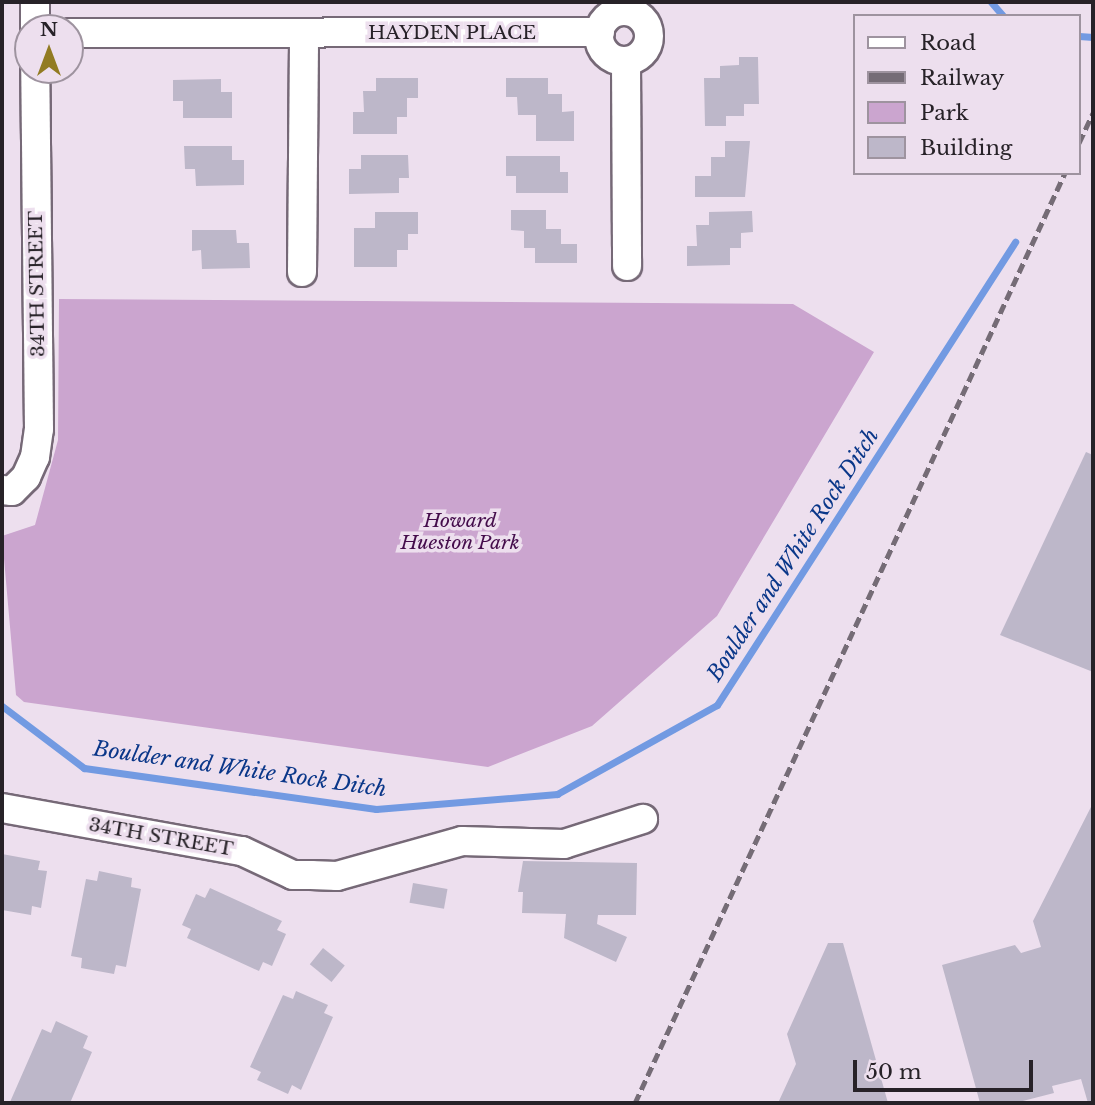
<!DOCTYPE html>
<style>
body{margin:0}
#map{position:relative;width:1095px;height:1105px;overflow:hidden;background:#eddfee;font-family:"Libre Baskerville",serif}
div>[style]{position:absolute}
.green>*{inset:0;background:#cba5cf}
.stream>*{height:7px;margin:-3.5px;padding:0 3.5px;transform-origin:3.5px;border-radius:3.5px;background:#729ae2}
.building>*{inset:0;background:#bdb7c9;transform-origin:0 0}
.roads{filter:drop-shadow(2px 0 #766977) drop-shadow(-2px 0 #766977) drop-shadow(0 2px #766977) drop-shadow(0 -2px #766977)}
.minor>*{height:28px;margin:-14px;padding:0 14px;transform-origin:14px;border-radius:14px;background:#fff}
.minor>.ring{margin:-14px;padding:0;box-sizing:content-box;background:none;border:28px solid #fff;border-radius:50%}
.rail>*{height:5px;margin-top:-2.5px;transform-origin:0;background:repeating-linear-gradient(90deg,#756c76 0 10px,transparent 0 15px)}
span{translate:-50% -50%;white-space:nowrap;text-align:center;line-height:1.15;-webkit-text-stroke:7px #eddfee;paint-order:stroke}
.street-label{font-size:19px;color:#272228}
.park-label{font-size:19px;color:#440c4b;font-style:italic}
.water-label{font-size:21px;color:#0a3789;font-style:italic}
.frame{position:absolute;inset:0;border:4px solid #272228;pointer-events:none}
.legend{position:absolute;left:853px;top:14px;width:228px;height:161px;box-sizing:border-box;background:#eddfee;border:2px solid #9e939f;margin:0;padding:9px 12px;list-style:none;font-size:21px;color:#272228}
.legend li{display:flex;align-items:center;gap:14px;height:35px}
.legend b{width:35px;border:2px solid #9e939f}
.north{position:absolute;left:14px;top:14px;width:70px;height:70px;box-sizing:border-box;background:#eddfee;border:2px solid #9e939f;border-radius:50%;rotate:0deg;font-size:19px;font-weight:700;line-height:28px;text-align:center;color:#272228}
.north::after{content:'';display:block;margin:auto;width:24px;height:32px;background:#927b22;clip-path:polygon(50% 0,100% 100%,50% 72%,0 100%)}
.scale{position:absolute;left:853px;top:1060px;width:180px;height:32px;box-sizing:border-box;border:4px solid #272228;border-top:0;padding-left:9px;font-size:21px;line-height:24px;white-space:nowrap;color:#272228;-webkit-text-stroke:5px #eddfee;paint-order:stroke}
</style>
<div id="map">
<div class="green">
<div style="clip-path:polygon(59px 299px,793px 304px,874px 352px,717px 616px,592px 726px,488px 767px,24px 702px,16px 695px,2px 536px,35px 525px,58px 440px)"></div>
</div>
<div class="stream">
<div style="left:991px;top:2px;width:18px;rotate:49deg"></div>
<div style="left:1079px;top:36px;width:14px;rotate:4deg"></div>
<div style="left:2px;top:706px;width:103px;rotate:37.1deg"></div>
<div style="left:84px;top:768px;width:295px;rotate:8deg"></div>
<div style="left:376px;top:809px;width:182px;rotate:-4.7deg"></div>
<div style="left:557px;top:794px;width:183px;rotate:-29.1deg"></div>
<div style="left:717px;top:705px;width:551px;rotate:-57.23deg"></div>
</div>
<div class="building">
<div style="clip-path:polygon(739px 57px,758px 57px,759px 104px,744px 104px,744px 116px,726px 116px,726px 126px,705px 126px,704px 78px,720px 78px,720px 66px,739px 65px)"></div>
<div style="clip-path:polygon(376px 78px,418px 78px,418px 98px,407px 98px,407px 117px,397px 117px,397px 134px,353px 134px,353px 112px,364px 112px,363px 91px,376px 91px)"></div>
<div style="clip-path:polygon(506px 78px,548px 78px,548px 94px,562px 94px,562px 112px,574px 111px,574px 141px,536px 141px,536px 115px,518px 115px,517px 97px,506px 97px)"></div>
<div style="clip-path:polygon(221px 79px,221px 92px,232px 92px,232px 118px,183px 118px,183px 101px,173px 101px,173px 80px)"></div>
<div style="clip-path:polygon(725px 141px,750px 141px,745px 197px,695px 197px,695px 176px,711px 176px,711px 157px,725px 157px)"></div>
<div style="clip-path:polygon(184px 146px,232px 146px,232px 160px,244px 160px,244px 185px,196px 186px,195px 169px,185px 169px)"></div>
<div style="clip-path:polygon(361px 155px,408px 155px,409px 178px,399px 178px,399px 193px,349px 194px,349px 169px,361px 169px)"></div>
<div style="clip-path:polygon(506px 156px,560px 156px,560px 172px,568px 172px,568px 193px,516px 193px,516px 176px,506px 176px)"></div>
<div style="clip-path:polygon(511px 210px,546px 210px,546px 229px,561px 229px,561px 244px,577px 244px,577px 263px,535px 263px,535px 248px,524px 248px,524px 231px,511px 230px)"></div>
<div style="clip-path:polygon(752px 211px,753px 232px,741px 233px,741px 248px,730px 248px,730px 265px,687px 266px,687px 246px,697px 246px,696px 225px,709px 225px,709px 212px)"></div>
<div style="clip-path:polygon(375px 212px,418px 212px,418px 234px,408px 234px,408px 250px,397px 250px,397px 267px,354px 267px,354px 228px,375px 228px)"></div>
<div style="clip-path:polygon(192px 230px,236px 230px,237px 243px,249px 243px,250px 268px,202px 269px,201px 250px,192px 251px)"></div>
<div style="clip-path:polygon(1086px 452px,1093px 455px,1093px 672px,1000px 635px)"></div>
<div style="clip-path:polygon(1093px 803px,1093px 1103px,1088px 1103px,1081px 1079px,1052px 1086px,1054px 1093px,1015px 1103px,980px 1103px,942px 965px,1015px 945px,1021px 953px,1041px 947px,1033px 921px)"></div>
<div style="clip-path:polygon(2px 854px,40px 861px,38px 870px,47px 871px,41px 908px,32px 906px,31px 915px,2px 910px)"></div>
<div style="clip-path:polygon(523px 861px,637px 863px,636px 915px,598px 915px,597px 924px,627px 937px,616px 962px,564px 938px,566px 914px,522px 913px,523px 892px,518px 892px)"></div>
<div style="clip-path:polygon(99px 871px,132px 878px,131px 887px,141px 889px,126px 967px,116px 965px,114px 974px,81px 968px,82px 958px,71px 956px,86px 879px,97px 881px)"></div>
<div style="left:413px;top:883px;width:35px;height:20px;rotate:10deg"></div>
<div style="clip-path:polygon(210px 888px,282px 921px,277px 930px,286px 934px,272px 966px,263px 962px,259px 971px,187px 938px,191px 929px,182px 925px,196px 894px,205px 898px)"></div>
<div style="clip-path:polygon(828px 943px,843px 943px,888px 1103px,778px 1103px,796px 1064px,787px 1034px)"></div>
<div style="left:323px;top:948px;width:28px;height:21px;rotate:39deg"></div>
<div style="clip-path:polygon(296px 991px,328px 1005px,324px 1013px,333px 1017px,301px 1090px,292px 1085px,288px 1094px,257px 1080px,261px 1072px,250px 1067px,283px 995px,293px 999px)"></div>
<div style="clip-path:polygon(56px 1021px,88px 1036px,83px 1048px,92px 1052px,70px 1103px,10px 1102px,42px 1029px,51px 1033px)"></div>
</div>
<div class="roads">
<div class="minor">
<div style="left:35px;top:2px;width:26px;rotate:90deg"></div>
<div class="ring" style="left:599px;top:11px;width:22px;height:22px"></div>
<div style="left:70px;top:33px;width:530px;rotate:-0.11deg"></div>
<div style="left:626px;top:61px;width:205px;rotate:89.7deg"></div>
<div style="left:302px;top:272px;width:238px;rotate:-89.5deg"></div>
<div style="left:2px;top:490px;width:10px;rotate:6deg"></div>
<div style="left:12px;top:491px;width:20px;rotate:-45deg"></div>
<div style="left:26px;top:477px;width:22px;rotate:-66deg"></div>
<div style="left:35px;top:457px;width:28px;rotate:-82deg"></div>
<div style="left:39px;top:429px;width:359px;rotate:-90.6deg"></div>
<div style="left:2px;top:808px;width:244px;rotate:10.2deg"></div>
<div style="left:242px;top:851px;width:56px;rotate:25.2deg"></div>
<div style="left:293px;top:875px;width:18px"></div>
<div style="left:311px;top:875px;width:26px;rotate:2deg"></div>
<div style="left:337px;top:876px;width:130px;rotate:-15.6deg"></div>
<div style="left:462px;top:841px;width:102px;rotate:1.7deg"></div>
<div style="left:564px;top:844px;width:83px;rotate:-17.6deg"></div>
</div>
</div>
<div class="rail">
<div style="left:1079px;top:143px;width:33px;rotate:-65deg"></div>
<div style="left:635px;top:1103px;width:1025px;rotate:-65.19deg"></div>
</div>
<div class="street-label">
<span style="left:452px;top:33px">HAYDEN PLACE</span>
<span style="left:37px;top:284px;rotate:-91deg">34TH STREET</span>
<span style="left:161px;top:837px;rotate:10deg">34TH STREET</span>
</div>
<div class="park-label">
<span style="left:460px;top:532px">Howard<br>Hueston Park</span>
</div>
<div class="water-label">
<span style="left:793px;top:555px;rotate:-57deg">Boulder and White Rock Ditch</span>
<span style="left:240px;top:769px;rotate:8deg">Boulder and White Rock Ditch</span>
</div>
<div class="frame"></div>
<ul class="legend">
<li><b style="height:9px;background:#fff"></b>Road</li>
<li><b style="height:9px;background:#756c76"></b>Railway</li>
<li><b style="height:19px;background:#cba5cf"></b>Park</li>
<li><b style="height:19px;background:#bdb7c9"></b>Building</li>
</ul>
<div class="north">N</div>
<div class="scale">50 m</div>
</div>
